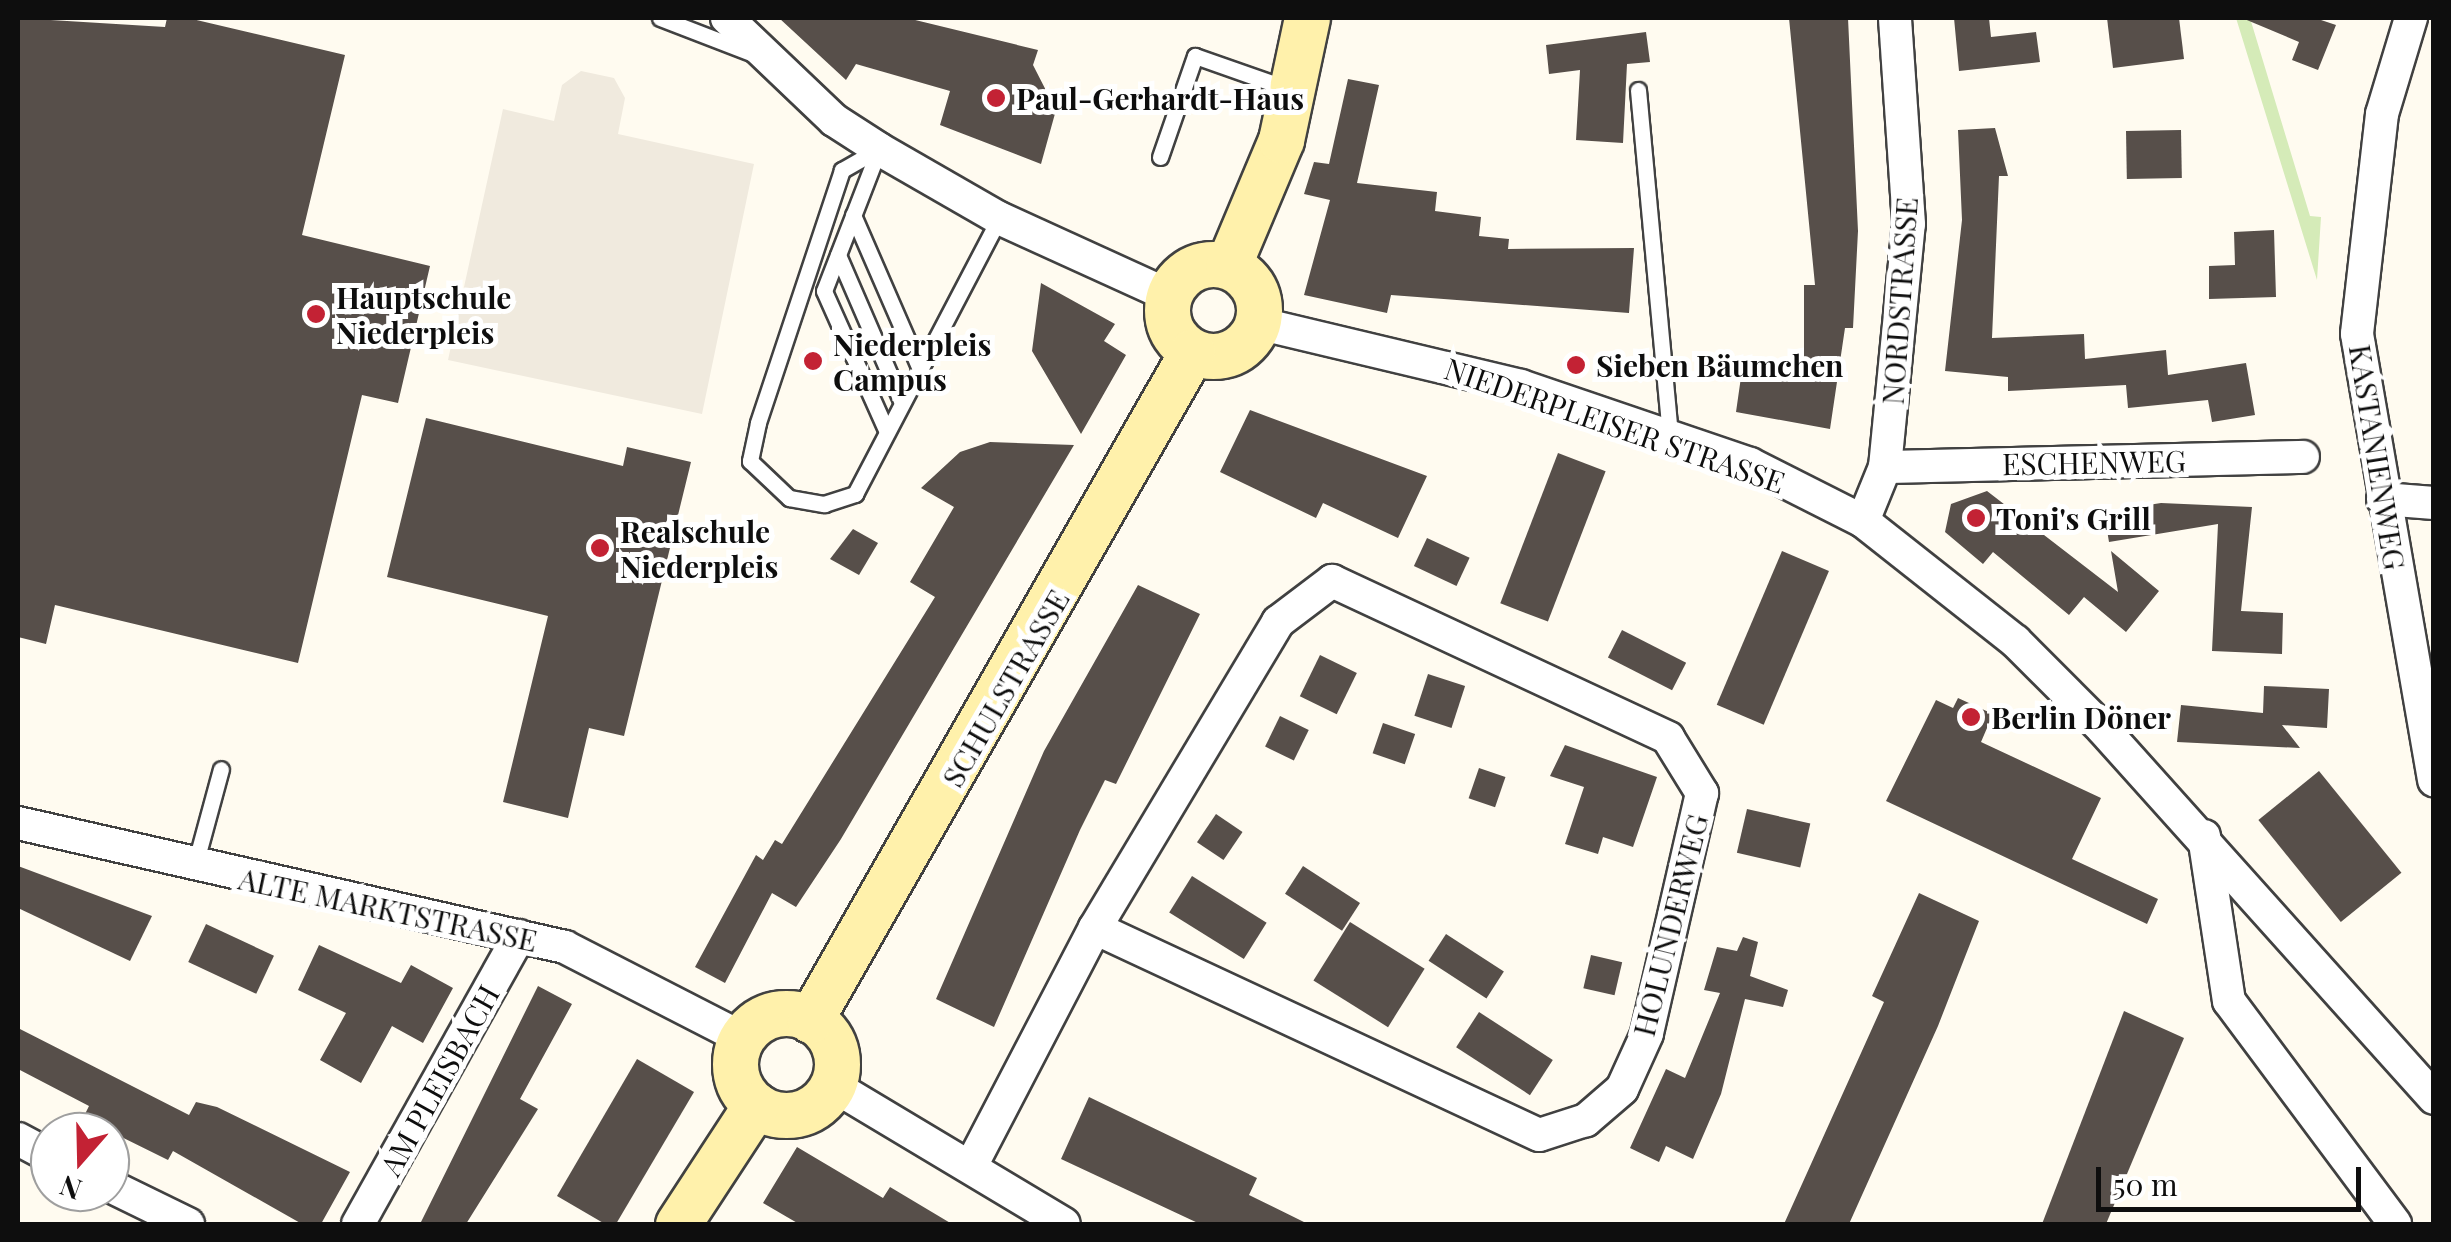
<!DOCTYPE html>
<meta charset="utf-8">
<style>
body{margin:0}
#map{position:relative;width:2451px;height:1242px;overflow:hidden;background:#fffbf0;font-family:"Playfair Display",serif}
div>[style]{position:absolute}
.green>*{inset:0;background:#d5ebb8}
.plaza>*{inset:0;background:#f0eade}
.building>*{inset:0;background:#574f4a;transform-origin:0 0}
.roads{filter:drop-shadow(2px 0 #414141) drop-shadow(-2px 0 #414141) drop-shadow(0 2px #414141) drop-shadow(0 -2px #414141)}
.lane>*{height:15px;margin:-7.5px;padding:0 7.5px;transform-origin:7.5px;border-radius:7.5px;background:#fff}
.street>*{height:32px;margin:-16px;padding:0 16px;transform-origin:16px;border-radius:16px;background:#fff}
.secondary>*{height:45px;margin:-22.5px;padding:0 22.5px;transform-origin:22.5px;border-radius:22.5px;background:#fff1ab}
.secondary>.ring{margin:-22.5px;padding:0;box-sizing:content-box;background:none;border:45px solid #fff1ab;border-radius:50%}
.dots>*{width:28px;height:28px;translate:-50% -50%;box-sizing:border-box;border:5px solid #fff;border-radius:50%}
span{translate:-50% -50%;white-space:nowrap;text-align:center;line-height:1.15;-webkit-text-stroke:10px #fff;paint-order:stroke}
.poi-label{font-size:30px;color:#0e0e0e;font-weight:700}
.left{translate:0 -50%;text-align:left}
.street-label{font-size:30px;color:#0e0e0e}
.frame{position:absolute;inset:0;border:20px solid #0e0e0e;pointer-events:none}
.north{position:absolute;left:30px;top:1112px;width:100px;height:100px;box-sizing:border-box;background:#fff;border:2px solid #9f9f9f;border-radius:50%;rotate:200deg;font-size:28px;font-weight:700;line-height:40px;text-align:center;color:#0e0e0e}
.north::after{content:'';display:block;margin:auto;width:35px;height:45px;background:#c32234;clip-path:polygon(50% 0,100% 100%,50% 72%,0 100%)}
.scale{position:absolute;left:2096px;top:1167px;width:265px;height:45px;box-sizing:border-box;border:5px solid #0e0e0e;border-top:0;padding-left:12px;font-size:30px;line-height:35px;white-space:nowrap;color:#0e0e0e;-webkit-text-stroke:8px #fff;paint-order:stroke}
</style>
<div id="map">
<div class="green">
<div style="clip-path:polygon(2236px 18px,2250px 18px,2310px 216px,2321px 217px,2317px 280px)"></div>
</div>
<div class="plaza">
<div style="clip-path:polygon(581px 71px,614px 78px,625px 98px,618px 134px,754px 164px,702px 414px,448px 360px,503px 109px,554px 121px,562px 85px)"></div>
</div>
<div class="building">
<div style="clip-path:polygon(18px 18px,165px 27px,167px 18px,188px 18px,345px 55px,302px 235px,430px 266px,398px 403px,362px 395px,298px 663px,55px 605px,46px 644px,18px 637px)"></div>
<div style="clip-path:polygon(779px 18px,907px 18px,1038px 50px,1033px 65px,1056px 110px,1041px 164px,940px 125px,950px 91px,856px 64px,846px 80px)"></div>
<div style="clip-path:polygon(1789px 18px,1848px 18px,1858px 231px,1853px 328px,1845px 328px,1830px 429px,1736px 412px,1742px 370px,1796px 378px,1804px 363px,1804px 285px,1815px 285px)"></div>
<div style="clip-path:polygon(1954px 18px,1989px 18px,1991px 37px,2036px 32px,2040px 62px,1959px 71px)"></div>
<div style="clip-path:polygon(2107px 18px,2179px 18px,2184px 59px,2113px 68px)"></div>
<div style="clip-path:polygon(2242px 18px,2315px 18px,2336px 25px,2318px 70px,2292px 60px,2299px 42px)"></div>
<div style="clip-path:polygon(1646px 32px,1650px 62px,1627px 64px,1623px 143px,1576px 140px,1580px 70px,1549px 74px,1546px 45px)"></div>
<div style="clip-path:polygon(1348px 79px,1379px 85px,1357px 183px,1437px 192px,1435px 211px,1481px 217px,1479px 236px,1509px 239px,1508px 249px,1634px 248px,1629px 313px,1391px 295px,1387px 313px,1304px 295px,1330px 200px,1304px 194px,1314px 162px,1329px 164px)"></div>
<div style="clip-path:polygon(1995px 128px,2008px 176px,1999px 176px,1992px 338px,2084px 334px,2085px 359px,2166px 350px,2168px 375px,2246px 363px,2255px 415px,2212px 422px,2208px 400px,2128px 408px,2126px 385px,2008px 391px,2008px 377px,1945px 371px,1962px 220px,1958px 130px)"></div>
<div style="left:2181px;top:130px;width:48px;height:55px;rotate:89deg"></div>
<div style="clip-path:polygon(2274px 230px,2276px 297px,2209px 299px,2209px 266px,2235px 265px,2234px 232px)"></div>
<div style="clip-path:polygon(1041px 283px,1115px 324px,1104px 341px,1126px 355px,1081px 434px,1032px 351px)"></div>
<div style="clip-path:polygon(1250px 410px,1427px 476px,1398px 538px,1323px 503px,1316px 518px,1220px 472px)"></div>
<div style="clip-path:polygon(426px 418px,623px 466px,627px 447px,691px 462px,624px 736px,589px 728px,568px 818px,503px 802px,548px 616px,387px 577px)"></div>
<div style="clip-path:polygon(990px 442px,1074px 445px,841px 839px,796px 907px,772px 893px,725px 983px,695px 967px,756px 855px,763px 860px,775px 840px,782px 844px,935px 597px,910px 582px,954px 507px,921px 488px,960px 452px)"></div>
<div style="left:1558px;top:453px;width:51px;height:161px;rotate:21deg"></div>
<div style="clip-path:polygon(1987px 491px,2118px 592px,2111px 551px,2159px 591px,2126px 632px,2084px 597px,2069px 615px,1993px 552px,1983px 564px,1945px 532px,1951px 504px)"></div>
<div style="clip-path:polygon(2161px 503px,2252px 507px,2241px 611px,2283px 613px,2282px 654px,2212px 651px,2218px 524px,2109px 542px,2104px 512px)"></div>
<div style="clip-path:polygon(853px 529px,878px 543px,859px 575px,830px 559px)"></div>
<div style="left:1427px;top:538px;width:47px;height:31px;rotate:25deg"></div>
<div style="left:1782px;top:551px;width:51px;height:167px;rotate:23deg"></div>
<div style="clip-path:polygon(1138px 585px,1200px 614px,1116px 784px,1105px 780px,1080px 830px,994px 1027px,936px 999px,1044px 751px)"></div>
<div style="left:1622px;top:630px;width:72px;height:31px;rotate:27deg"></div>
<div style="left:1320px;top:655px;width:41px;height:46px;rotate:26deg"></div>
<div style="left:1428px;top:674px;width:39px;height:44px;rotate:18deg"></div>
<div style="clip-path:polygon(2264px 686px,2329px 689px,2327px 728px,2282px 725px,2300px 748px,2177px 742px,2181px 705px,2263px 713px)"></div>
<div style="clip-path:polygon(1958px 698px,1993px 714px,1981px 742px,2101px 798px,2072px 859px,2158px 899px,2147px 924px,1886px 801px,1936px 700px,1953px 708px)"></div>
<div style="left:1280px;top:716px;width:32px;height:34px;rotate:26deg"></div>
<div style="left:1383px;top:723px;width:34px;height:32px;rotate:19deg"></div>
<div style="clip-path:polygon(1565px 745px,1657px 777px,1633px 847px,1603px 837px,1598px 854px,1565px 844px,1584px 787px,1550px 776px)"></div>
<div style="left:1479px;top:768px;width:28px;height:32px;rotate:19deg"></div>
<div style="left:2319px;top:771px;width:131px;height:78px;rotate:51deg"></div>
<div style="left:1747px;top:809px;width:65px;height:45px;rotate:13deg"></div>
<div style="left:1216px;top:814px;width:32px;height:34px;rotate:34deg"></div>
<div style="clip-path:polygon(18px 866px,152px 916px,130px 961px,18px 908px)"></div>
<div style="left:1303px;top:866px;width:68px;height:33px;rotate:33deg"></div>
<div style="left:1192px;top:876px;width:88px;height:43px;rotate:32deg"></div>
<div style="clip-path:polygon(1919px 893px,1979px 921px,1938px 1026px,1849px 1224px,1784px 1224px,1884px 1002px,1872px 996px)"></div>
<div style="left:1350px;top:922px;width:88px;height:69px;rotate:32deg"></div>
<div style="left:206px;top:924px;width:75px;height:42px;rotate:25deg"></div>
<div style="left:1446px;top:934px;width:69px;height:32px;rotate:33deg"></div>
<div style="clip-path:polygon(1743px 937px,1758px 942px,1750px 976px,1788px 990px,1783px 1007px,1745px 999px,1721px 1094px,1693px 1159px,1666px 1146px,1659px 1162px,1630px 1148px,1666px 1069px,1685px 1078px,1720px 993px,1704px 990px,1717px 947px,1737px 951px)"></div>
<div style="clip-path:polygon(319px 945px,401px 983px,411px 965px,453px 988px,423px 1043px,392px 1026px,361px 1083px,320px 1060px,346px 1013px,298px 990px)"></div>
<div style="left:1591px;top:955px;width:32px;height:34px;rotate:13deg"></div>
<div style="clip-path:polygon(538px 986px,572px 1004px,520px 1099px,538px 1109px,466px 1224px,420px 1224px)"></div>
<div style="clip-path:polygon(2124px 1011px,2184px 1038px,2106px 1224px,2042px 1224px)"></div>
<div style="left:1479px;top:1012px;width:88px;height:42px;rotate:33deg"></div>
<div style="clip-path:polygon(18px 1028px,189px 1115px,196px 1102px,217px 1107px,350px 1172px,321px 1224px,302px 1224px,173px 1151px,168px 1160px,83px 1118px,89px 1106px,18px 1069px)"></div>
<div style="clip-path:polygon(637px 1059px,694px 1092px,616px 1224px,605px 1224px,557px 1196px)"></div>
<div style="clip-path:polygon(1089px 1097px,1257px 1178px,1249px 1195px,1308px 1224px,1200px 1224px,1061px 1159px)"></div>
<div style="clip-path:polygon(797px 1147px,883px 1198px,890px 1187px,952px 1224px,799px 1224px,763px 1203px)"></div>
</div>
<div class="roads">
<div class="lane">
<div style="left:660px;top:18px;width:101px;rotate:21deg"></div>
<div style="left:1638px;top:90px;width:349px;rotate:84.7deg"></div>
<div style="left:879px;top:149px;width:43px;rotate:150.4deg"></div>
<div style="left:842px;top:170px;width:267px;rotate:108.4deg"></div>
<div style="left:758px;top:423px;width:39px;rotate:102deg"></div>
<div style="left:750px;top:461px;width:54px;rotate:43.5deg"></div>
<div style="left:789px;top:498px;width:36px;rotate:10deg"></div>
<div style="left:824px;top:504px;width:33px;rotate:-18deg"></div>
<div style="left:855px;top:494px;width:311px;rotate:-62.4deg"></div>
<div style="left:879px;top:149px;width:152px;rotate:111.2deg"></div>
<div style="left:824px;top:291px;width:154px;rotate:65.9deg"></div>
<div style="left:1160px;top:157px;width:107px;rotate:-70.9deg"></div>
<div style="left:1195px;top:56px;width:100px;rotate:19.3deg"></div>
<div style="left:853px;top:215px;width:168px;rotate:66.5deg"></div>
<div style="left:838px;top:255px;width:161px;rotate:66.6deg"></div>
<div style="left:196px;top:861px;width:95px;rotate:-74.8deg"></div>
</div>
<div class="street">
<div style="left:727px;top:18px;width:148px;rotate:43.6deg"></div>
<div style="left:834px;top:120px;width:54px;rotate:32.8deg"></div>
<div style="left:879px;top:149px;width:138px;rotate:29.9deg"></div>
<div style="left:999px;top:218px;width:186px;rotate:24.5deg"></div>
<div style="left:2411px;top:18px;width:100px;rotate:106.8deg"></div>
<div style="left:2382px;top:114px;width:221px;rotate:96.5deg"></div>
<div style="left:2357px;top:334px;width:453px;rotate:80.2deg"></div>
<div style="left:1257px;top:323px;width:271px;rotate:13.4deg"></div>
<div style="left:1521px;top:386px;width:242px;rotate:18.8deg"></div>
<div style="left:1750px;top:464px;width:127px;rotate:26.8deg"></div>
<div style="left:1863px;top:521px;width:194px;rotate:38.3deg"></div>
<div style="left:2015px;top:641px;width:123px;rotate:45deg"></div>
<div style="left:2102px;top:728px;width:497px;rotate:48.1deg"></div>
<div style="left:1885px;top:467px;width:418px;rotate:-1.4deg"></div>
<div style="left:2383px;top:499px;width:51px;rotate:4.5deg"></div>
<div style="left:1863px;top:521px;width:58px;rotate:-67.8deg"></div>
<div style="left:1885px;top:467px;width:244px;rotate:-84.4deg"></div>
<div style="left:1909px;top:224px;width:206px;rotate:-93.9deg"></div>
<div style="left:18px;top:823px;width:561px;rotate:12.77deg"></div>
<div style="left:565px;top:947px;width:199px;rotate:27.2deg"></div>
<div style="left:2204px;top:836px;width:167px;rotate:81.4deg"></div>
<div style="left:2229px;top:1001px;width:278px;rotate:53.3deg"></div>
<div style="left:832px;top:1085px;width:270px;rotate:30.9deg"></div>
<div style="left:18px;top:1139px;width:36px;rotate:28deg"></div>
<div style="left:971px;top:1166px;width:268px;rotate:-62.5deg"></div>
<div style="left:1095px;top:928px;width:357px;rotate:-59.1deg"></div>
<div style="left:1278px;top:622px;width:68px;rotate:-37.2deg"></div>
<div style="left:1332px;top:581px;width:371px;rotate:25deg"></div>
<div style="left:1668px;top:738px;width:65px;rotate:58.3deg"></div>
<div style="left:1702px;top:793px;width:247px;rotate:102.9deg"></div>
<div style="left:1647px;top:1034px;width:60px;rotate:114.4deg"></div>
<div style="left:1622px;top:1089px;width:48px;rotate:139.3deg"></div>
<div style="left:1586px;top:1120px;width:49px;rotate:162.3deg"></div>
<div style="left:1539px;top:1135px;width:490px;rotate:-155deg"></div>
<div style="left:110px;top:1186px;width:87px;rotate:26deg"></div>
<div style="left:358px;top:1224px;width:330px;rotate:-60.8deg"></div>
</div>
<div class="secondary">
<div class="ring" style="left:1167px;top:264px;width:47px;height:47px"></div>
<div style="left:1228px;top:266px;width:137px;rotate:-67.2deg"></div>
<div style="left:1281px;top:140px;width:125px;rotate:-78deg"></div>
<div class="ring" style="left:735px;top:1013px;width:57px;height:57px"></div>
<div style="left:810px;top:1020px;width:770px;rotate:-60.24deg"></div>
<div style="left:678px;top:1224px;width:142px;rotate:-56.8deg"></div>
</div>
</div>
<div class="dots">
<div style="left:996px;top:98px;background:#c32234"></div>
<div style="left:316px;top:314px;background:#c32234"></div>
<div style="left:813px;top:361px;background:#c32234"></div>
<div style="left:1576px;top:365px;background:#c32234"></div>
<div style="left:1976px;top:518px;background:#c32234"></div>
<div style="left:600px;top:548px;background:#c32234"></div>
<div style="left:1971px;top:717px;background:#c32234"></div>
</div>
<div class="poi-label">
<span class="left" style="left:1016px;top:98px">Paul-Gerhardt-Haus</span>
<span class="left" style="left:336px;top:314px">Hauptschule<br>Niederpleis</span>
<span class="left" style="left:833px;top:361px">Niederpleis<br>Campus</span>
<span class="left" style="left:1596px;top:365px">Sieben Bäumchen</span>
<span class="left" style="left:1996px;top:518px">Toni's Grill</span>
<span class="left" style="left:620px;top:548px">Realschule<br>Niederpleis</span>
<span class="left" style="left:1991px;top:717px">Berlin Döner</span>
</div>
<div class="street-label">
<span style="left:1899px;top:301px;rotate:-86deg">NORDSTRASSE</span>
<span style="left:1615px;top:425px;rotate:19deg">NIEDERPLEISER STRASSE</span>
<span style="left:2378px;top:457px;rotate:81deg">KASTANIENWEG</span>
<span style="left:2094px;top:462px;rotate:-1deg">ESCHENWEG</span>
<span style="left:1005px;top:688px;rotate:-60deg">SCHULSTRASSE</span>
<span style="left:388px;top:909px;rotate:12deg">ALTE MARKTSTRASSE</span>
<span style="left:1670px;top:925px;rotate:-76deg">HOLUNDERWEG</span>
<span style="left:439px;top:1080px;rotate:-61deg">AM PLEISBACH</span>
</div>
<div class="frame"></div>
<div class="north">N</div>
<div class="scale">50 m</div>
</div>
